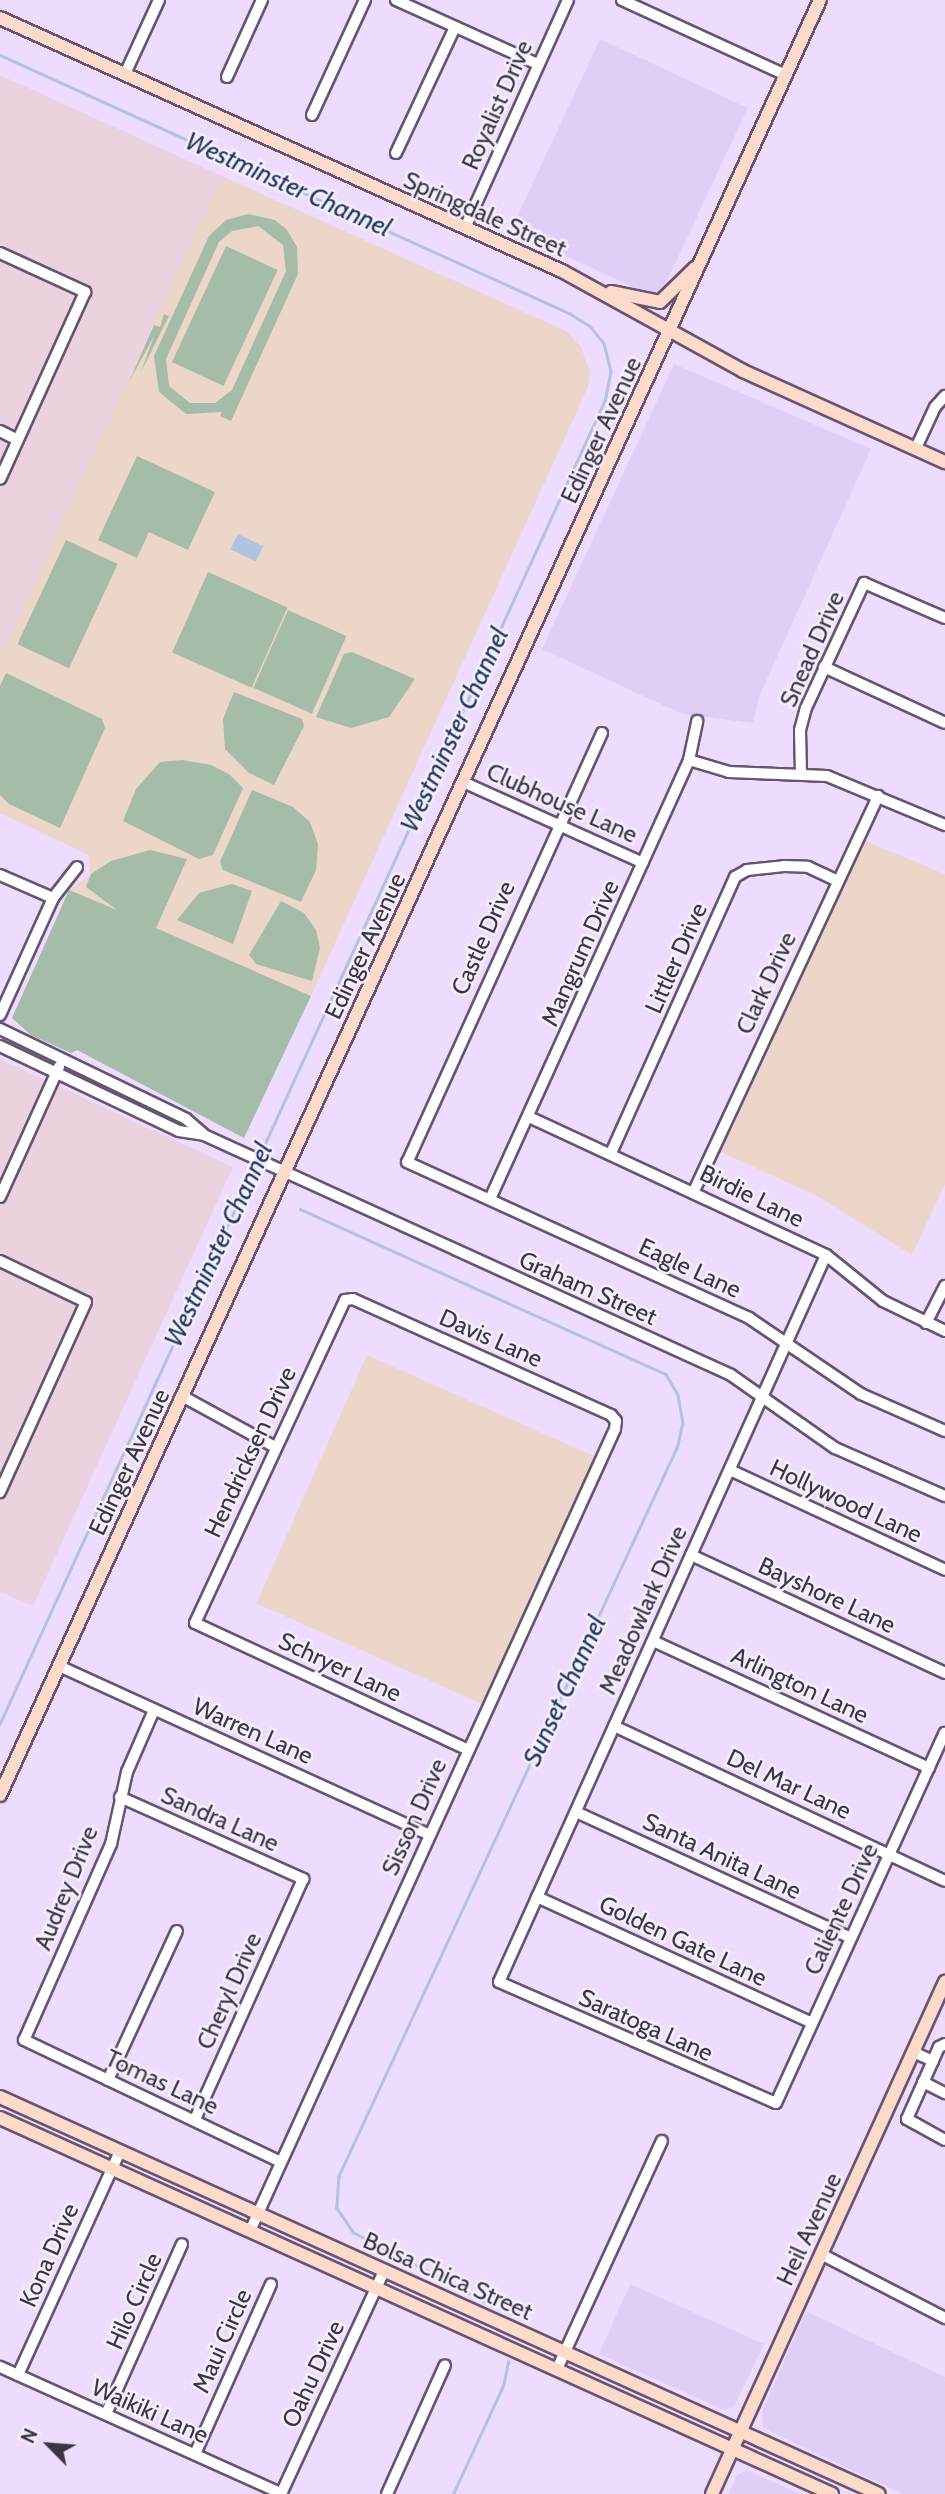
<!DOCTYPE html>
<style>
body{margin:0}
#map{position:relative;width:945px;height:2494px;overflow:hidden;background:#eedcff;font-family:Cabin,sans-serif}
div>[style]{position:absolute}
.built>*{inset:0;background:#e1cef5;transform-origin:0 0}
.industrial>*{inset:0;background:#ead3df}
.education>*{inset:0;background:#ebd6c9;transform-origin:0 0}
.green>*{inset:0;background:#a5bca9;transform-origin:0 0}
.water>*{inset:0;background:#b0c3e0;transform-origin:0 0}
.stream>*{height:2.5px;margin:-1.25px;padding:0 1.25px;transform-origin:1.25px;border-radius:1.25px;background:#b0c3e0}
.roads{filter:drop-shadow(2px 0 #645572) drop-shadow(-2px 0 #645572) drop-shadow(0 2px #645572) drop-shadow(0 -2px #645572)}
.minor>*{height:10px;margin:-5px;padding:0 5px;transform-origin:5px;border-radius:5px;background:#fff}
.major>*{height:12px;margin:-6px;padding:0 6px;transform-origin:6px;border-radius:6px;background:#fedaca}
span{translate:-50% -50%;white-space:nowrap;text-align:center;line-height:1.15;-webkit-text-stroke:5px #f5eefc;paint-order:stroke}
.street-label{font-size:24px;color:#3b3542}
.water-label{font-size:26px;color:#1e385f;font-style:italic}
.north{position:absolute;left:14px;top:2410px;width:70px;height:70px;-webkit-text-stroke:5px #f5eefc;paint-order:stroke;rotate:295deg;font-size:19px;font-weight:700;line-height:28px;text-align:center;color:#3b3542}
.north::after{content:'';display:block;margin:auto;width:24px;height:32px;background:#3b3542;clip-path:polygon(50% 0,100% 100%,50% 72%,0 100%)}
</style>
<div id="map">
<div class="built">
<div style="left:600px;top:39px;width:163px;height:211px;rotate:25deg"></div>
<div style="clip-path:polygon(674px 364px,871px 449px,759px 697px,753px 723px,682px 714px,542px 649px)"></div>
<div style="clip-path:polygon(630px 2284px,764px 2344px,734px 2407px,724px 2410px,599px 2354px)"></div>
<div style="clip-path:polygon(806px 2311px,945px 2377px,945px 2494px,903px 2494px,763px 2428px,762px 2412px)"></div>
<div style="clip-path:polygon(746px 2470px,801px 2494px,728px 2494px,737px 2475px)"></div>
</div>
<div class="industrial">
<div style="clip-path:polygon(0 75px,222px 176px,0 657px)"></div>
<div style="clip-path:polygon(0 1059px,233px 1167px,33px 1606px,0 1592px)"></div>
</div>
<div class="education">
<div style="clip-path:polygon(222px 176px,566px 331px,581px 347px,590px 372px,588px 387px,311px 996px,69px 890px,90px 875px,89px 855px,0 813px,0 657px)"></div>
<div style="clip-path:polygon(865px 841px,945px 874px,945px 1184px,912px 1255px,819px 1197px,721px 1152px)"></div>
<div style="left:367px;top:1355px;width:252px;height:272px;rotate:24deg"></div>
</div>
<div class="green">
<div style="clip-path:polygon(evenodd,248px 214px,275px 220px,287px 230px,297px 247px,298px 274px,231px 421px,220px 416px,222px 412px,186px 414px,159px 392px,154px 356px,209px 236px,226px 220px,248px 214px,258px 226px,283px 245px,286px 271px,232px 390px,215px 403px,190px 403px,169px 386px,166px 359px,219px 242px,232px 231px,258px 226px)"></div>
<div style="left:226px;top:246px;width:57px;height:128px;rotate:25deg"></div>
<div style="clip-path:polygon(164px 314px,169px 316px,141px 372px,154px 336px,129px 382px,154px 325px,160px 327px)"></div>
<div style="clip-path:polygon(137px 456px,215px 492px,188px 550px,149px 532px,137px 558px,98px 540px)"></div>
<div style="left:66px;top:540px;width:57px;height:115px;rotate:25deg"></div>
<div style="left:208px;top:572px;width:87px;height:88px;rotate:24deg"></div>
<div style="left:288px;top:610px;width:64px;height:85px;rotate:24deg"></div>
<div style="clip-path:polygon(352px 652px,415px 679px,389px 717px,351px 728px,316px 717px,344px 654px)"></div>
<div style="clip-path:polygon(6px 673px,102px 719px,105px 728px,60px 828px,9px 804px,0 795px,0 686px)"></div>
<div style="clip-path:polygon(234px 692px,302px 719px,304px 726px,274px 785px,249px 773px,225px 749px,223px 719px)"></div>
<div style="clip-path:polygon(182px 760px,211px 765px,229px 774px,243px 788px,213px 855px,199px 859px,123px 821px,136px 789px,160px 762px)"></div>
<div style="clip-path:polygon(252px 790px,293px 807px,310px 822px,318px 845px,316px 870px,301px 902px,223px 870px,220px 862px)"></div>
<div style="clip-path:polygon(150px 850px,187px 859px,156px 928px,311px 996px,244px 1138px,77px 1050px,71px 1053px,31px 1035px,12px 1018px,69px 890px,117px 910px,86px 887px,91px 874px,111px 861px)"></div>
<div style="clip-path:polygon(232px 884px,252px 891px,233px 944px,177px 920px,199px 893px)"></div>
<div style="clip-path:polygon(281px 901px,304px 913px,316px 930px,320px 948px,312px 981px,256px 964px,249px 955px)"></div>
</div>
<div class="water">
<div style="left:238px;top:534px;width:28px;height:17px;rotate:26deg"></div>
</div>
<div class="stream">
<div style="left:0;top:55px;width:625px;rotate:24.39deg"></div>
<div style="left:569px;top:313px;width:25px;rotate:32deg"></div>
<div style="left:590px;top:326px;width:22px;rotate:51deg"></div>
<div style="left:604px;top:343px;width:29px;rotate:76deg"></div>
<div style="left:611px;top:371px;width:31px;rotate:101deg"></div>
<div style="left:605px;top:401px;width:1455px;rotate:114.57deg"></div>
<div style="left:300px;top:1209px;width:401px;rotate:24.3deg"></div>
<div style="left:666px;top:1374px;width:24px;rotate:60deg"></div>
<div style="left:678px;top:1395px;width:28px;rotate:80deg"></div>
<div style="left:683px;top:1423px;width:26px;rotate:103deg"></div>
<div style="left:677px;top:1448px;width:803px;rotate:114.9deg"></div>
<div style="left:339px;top:2176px;width:32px;rotate:94deg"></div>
<div style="left:337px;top:2208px;width:29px;rotate:56deg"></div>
<div style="left:353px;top:2232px;width:150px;rotate:27.8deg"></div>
<div style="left:453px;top:2494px;width:119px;rotate:-65.2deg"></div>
<div style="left:503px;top:2386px;width:25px;rotate:-78deg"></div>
</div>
<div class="roads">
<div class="minor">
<div style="left:396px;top:0;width:156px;rotate:24.3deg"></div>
<div style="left:622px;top:0;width:180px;rotate:24.6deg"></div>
<div style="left:125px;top:74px;width:81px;rotate:-65.3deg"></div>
<div style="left:227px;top:77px;width:85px;rotate:-65.6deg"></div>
<div style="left:312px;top:115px;width:127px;rotate:-65.3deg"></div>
<div style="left:396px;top:153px;width:139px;rotate:-64.9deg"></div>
<div style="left:465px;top:228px;width:250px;rotate:-65.7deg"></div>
<div style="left:0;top:253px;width:94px;rotate:24.6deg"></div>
<div style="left:85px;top:292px;width:205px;rotate:114.4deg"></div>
<div style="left:0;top:431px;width:20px;rotate:27deg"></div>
<div style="left:916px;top:448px;width:45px;rotate:-65.1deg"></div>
<div style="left:935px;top:407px;width:15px;rotate:-48deg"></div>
<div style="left:824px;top:667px;width:133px;rotate:24.8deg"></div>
<div style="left:602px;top:733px;width:471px;rotate:114.4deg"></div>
<div style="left:407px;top:1162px;width:376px;rotate:24.5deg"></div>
<div style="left:749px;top:1318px;width:135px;rotate:34.2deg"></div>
<div style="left:861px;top:1394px;width:92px;rotate:23.8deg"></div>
<div style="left:689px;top:760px;width:42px;rotate:16.7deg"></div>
<div style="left:729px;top:772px;width:98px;rotate:2.3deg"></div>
<div style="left:827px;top:776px;width:128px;rotate:22.6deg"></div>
<div style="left:801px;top:774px;width:44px;rotate:-91.3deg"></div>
<div style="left:800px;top:730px;width:23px;rotate:-75deg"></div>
<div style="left:806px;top:708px;width:138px;rotate:-65.1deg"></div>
<div style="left:864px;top:583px;width:88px;rotate:23.4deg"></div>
<div style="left:463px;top:782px;width:197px;rotate:24.2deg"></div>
<div style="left:0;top:875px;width:58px;rotate:23.5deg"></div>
<div style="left:0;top:1015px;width:128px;rotate:-65.6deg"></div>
<div style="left:53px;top:898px;width:39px;rotate:-52deg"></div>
<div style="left:0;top:1029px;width:207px;rotate:25.8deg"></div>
<div style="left:186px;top:1119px;width:23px;rotate:41deg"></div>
<div style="left:0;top:1046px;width:198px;rotate:25.4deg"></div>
<div style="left:179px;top:1131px;width:25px;rotate:9deg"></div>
<div style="left:204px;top:1135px;width:579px;rotate:24.48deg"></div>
<div style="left:731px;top:1375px;width:127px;rotate:35.1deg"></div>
<div style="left:835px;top:1448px;width:120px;rotate:23.6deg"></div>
<div style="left:529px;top:1117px;width:327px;rotate:24.9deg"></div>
<div style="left:826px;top:1255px;width:73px;rotate:38.9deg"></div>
<div style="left:883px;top:1301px;width:69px;rotate:25.8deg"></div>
<div style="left:611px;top:1153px;width:303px;rotate:-65.8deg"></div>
<div style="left:735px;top:877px;width:14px;rotate:-30deg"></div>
<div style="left:747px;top:870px;width:37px;rotate:-6deg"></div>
<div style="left:784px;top:866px;width:24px;rotate:2deg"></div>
<div style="left:808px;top:867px;width:31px;rotate:25deg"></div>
<div style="left:694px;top:1191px;width:436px;rotate:-65deg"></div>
<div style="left:0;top:1197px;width:143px;rotate:-65.6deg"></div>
<div style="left:490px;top:1199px;width:482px;rotate:-65.6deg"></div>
<div style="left:689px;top:760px;width:40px;rotate:-78deg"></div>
<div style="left:826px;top:1255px;width:797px;rotate:114.22deg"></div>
<div style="left:499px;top:1982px;width:302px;rotate:23.6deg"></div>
<div style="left:776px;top:2103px;width:407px;rotate:-65.5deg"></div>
<div style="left:0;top:1261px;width:95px;rotate:25.5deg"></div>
<div style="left:86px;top:1302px;width:209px;rotate:114.4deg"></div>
<div style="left:926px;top:1323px;width:42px;rotate:-62.8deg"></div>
<div style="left:182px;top:1396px;width:106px;rotate:28.7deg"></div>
<div style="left:730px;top:1470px;width:237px;rotate:24.9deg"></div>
<div style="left:691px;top:1555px;width:280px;rotate:24.9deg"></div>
<div style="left:653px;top:1641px;width:304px;rotate:24.7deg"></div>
<div style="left:59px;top:1666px;width:407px;rotate:24.5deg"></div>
<div style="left:154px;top:1710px;width:68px;rotate:113.5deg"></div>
<div style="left:127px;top:1772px;width:74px;rotate:102.5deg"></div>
<div style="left:111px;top:1844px;width:214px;rotate:113.9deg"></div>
<div style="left:24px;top:2040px;width:284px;rotate:25.4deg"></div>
<div style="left:614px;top:1726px;width:365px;rotate:25.1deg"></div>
<div style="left:120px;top:1797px;width:201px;rotate:24.1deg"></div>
<div style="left:303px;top:1879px;width:265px;rotate:114.2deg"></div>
<div style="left:576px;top:1812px;width:302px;rotate:24.6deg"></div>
<div style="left:537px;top:1897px;width:302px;rotate:24.6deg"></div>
<div style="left:945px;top:2044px;width:7px;rotate:153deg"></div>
<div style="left:939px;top:2047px;width:79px;rotate:114deg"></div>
<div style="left:907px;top:2119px;width:43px;rotate:28.9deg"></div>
<div style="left:913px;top:2052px;width:22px;rotate:24deg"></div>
<div style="left:108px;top:2080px;width:164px;rotate:-65.2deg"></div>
<div style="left:923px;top:2082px;width:25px;rotate:27deg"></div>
<div style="left:250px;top:2231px;width:881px;rotate:-65.53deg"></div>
<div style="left:615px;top:1429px;width:8px;rotate:-83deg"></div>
<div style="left:616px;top:1421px;width:8px;rotate:-130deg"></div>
<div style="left:611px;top:1415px;width:283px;rotate:-155.8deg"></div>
<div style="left:353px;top:1299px;width:8px;rotate:173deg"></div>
<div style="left:345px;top:1300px;width:356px;rotate:114.9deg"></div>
<div style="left:195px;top:1623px;width:301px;rotate:24.9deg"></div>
<div style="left:821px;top:2254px;width:140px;rotate:27.3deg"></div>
<div style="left:0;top:2367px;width:309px;rotate:24.2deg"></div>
<div style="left:557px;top:2369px;width:251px;rotate:-65.3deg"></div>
<div style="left:18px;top:2375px;width:244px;rotate:-65.5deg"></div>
<div style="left:106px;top:2414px;width:186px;rotate:-65.9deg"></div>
<div style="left:195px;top:2454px;width:186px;rotate:-65.9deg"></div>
<div style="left:281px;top:2494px;width:246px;rotate:-65.2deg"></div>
<div style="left:387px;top:2494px;width:141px;rotate:-65.8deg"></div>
</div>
<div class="major">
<div style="left:0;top:18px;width:616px;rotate:24.24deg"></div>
<div style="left:562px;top:271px;width:207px;rotate:28.9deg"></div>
<div style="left:743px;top:371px;width:222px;rotate:24.3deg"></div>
<div style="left:611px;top:292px;width:50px;rotate:11.5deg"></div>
<div style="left:660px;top:302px;width:49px;rotate:-44.2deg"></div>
<div style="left:0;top:1795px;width:1973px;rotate:-65.45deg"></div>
<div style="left:0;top:2097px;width:964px;rotate:24.31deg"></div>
<div style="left:0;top:2118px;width:913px;rotate:24.32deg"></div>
<div style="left:712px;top:2494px;width:563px;rotate:-65.53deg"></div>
</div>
</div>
<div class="street-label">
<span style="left:497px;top:105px;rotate:-66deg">Royalist Drive</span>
<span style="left:485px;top:214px;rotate:24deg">Springdale Street</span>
<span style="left:601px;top:430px;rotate:-65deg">Edinger Avenue</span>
<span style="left:812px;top:649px;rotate:-66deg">Snead Drive</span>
<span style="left:562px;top:803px;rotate:24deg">Clubhouse Lane</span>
<span style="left:483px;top:938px;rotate:-66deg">Castle Drive</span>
<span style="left:365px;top:946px;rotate:-65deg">Edinger Avenue</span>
<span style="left:580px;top:953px;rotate:-66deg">Mangrum Drive</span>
<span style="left:676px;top:958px;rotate:-66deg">Littler Drive</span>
<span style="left:766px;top:983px;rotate:-65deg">Clark Drive</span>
<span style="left:752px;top:1196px;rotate:26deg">Birdie Lane</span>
<span style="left:690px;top:1268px;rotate:25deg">Eagle Lane</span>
<span style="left:588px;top:1288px;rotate:24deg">Graham Street</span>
<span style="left:491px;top:1338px;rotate:24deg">Davis Lane</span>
<span style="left:250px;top:1452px;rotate:-65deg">Hendricksen Drive</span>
<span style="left:129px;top:1462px;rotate:-65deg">Edinger Avenue</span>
<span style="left:846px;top:1501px;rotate:25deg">Hollywood Lane</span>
<span style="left:827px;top:1595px;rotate:25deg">Bayshore Lane</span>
<span style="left:643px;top:1610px;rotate:-66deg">Meadowlark Drive</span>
<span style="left:340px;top:1667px;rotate:25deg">Schryer Lane</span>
<span style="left:800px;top:1685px;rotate:25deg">Arlington Lane</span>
<span style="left:253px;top:1731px;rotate:24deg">Warren Lane</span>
<span style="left:789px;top:1784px;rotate:25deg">Del Mar Lane</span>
<span style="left:414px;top:1817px;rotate:-66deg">Sisson Drive</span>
<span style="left:220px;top:1819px;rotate:24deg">Sandra Lane</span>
<span style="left:722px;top:1856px;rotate:25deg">Santa Anita Lane</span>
<span style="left:66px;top:1888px;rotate:-68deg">Audrey Drive</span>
<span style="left:841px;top:1909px;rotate:-65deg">Caliente Drive</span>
<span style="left:683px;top:1941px;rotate:25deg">Golden Gate Lane</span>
<span style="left:229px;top:1991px;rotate:-66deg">Cheryl Drive</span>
<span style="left:646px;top:2025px;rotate:24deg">Saratoga Lane</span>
<span style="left:162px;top:2082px;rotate:25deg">Tomas Lane</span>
<span style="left:809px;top:2229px;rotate:-65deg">Heil Avenue</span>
<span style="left:49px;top:2255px;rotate:-66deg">Kona Drive</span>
<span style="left:448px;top:2276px;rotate:24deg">Bolsa Chica Street</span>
<span style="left:134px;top:2301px;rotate:-66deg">Hilo Circle</span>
<span style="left:222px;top:2341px;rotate:-66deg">Maui Circle</span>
<span style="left:313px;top:2374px;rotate:-65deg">Oahu Drive</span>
<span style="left:150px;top:2411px;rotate:24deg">Waikiki Lane</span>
</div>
<div class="water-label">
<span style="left:288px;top:185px;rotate:24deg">Westminster Channel</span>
<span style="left:455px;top:730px;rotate:-65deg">Westminster Channel</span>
<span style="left:219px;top:1245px;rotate:-65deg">Westminster Channel</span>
<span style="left:565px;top:1691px;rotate:-65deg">Sunset Channel</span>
</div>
<div class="north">N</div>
</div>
